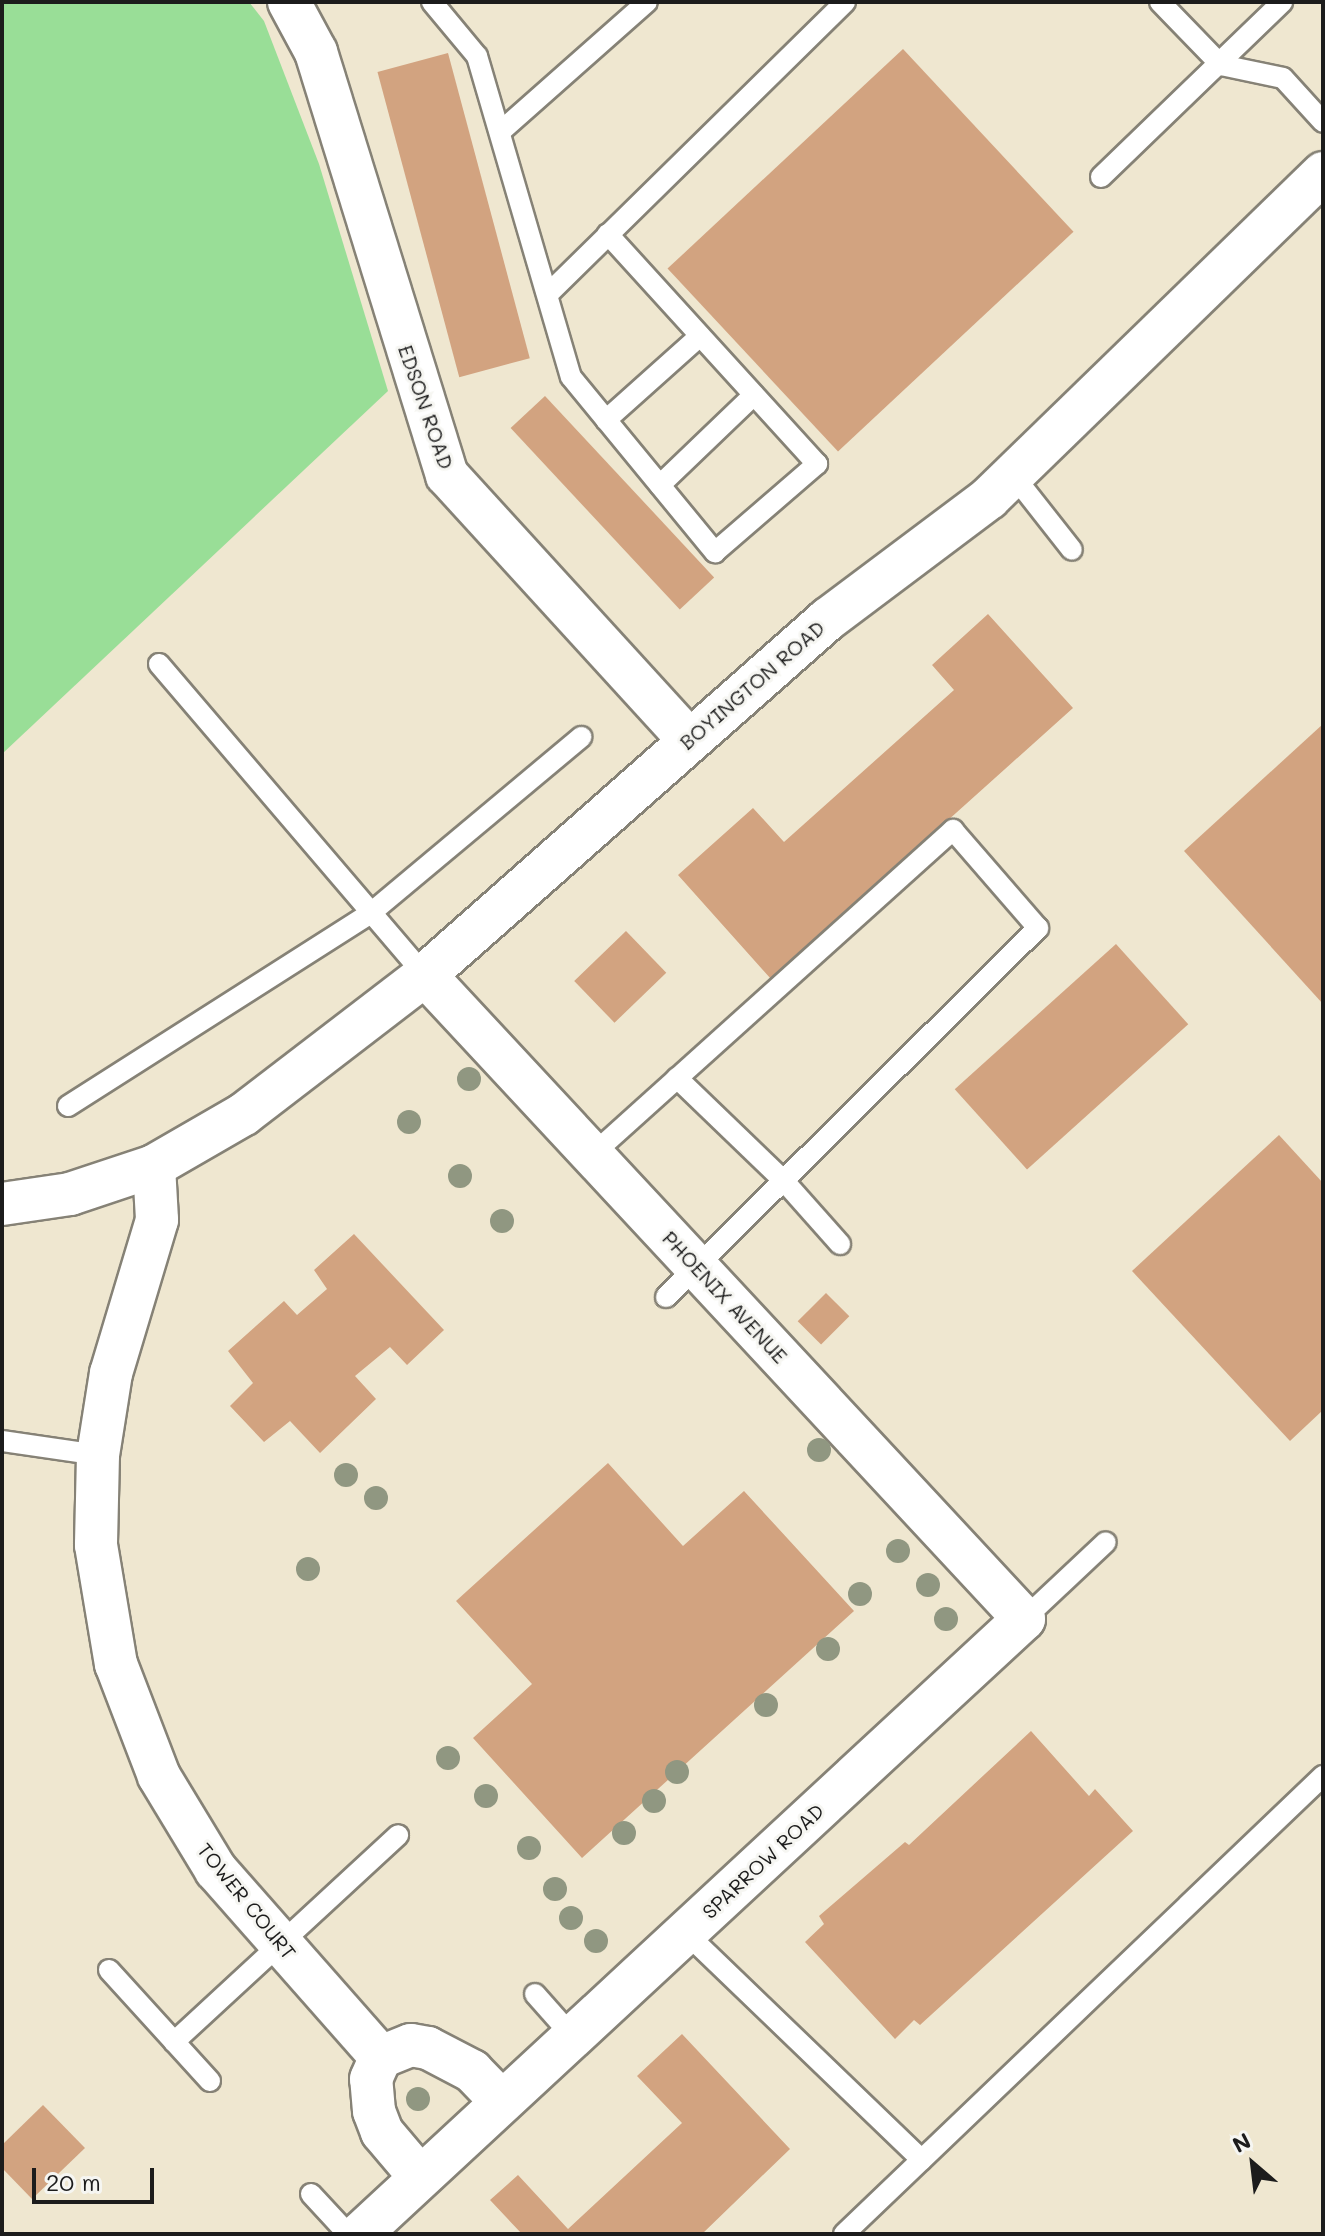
<!DOCTYPE html>
<style>
body{margin:0}
#map{position:relative;width:1325px;height:2236px;overflow:hidden;background:#efe7d0;font-family:Mali,sans-serif}
div>[style]{position:absolute}
.green>*{inset:0;background:#99de97}
.building>*{inset:0;background:#d2a380;transform-origin:0 0}
.roads{filter:drop-shadow(2px 0 #868276) drop-shadow(-2px 0 #868276) drop-shadow(0 2px #868276) drop-shadow(0 -2px #868276)}
.service>*{height:20px;margin:-10px;padding:0 10px;transform-origin:10px;border-radius:10px;background:#fff}
.minor>*{height:42px;margin:-21px;padding:0 21px;transform-origin:21px;border-radius:21px;background:#fff}
.trees>*{width:24px;height:24px;margin:-12px;border-radius:50%;background:#909781}
span{translate:-50% -50%;white-space:nowrap;text-align:center;line-height:1.15;-webkit-text-stroke:6px #f6f6f2;paint-order:stroke}
.street-label{font-size:20px;color:#1c1c1c}
.frame{position:absolute;inset:0;border:4px solid #1c1c1c;pointer-events:none}
.north{position:absolute;left:1213px;top:2124px;width:80px;height:80px;-webkit-text-stroke:6px #f6f6f2;paint-order:stroke;rotate:332deg;font-size:22px;font-weight:700;line-height:32px;text-align:center;color:#1c1c1c}
.north::after{content:'';display:block;margin:auto;width:28px;height:36px;background:#1c1c1c;clip-path:polygon(50% 0,100% 100%,50% 72%,0 100%)}
.scale{position:absolute;left:32px;top:2168px;width:122px;height:36px;box-sizing:border-box;border:4px solid #1c1c1c;border-top:0;padding-left:10px;font-size:24px;line-height:28px;white-space:nowrap;color:#1c1c1c;-webkit-text-stroke:6px #f6f6f2;paint-order:stroke}
</style>
<div id="map">
<div class="green">
<div style="clip-path:polygon(2px 2px,249px 2px,264px 21px,319px 164px,388px 391px,2px 754px)"></div>
</div>
<div class="building">
<div style="left:903px;top:49px;width:250px;height:322px;rotate:47deg"></div>
<div style="left:448px;top:53px;width:316px;height:73px;rotate:75deg"></div>
<div style="left:545px;top:396px;width:248px;height:47px;rotate:47deg"></div>
<div style="clip-path:polygon(988px 614px,1073px 708px,771px 979px,678px 875px,753px 808px,784px 842px,954px 690px,932px 665px)"></div>
<div style="clip-path:polygon(1323px 724px,1323px 1004px,1184px 851px)"></div>
<div style="left:626px;top:931px;width:58px;height:72px;rotate:46deg"></div>
<div style="left:1116px;top:944px;width:108px;height:217px;rotate:48deg"></div>
<div style="clip-path:polygon(1279px 1135px,1323px 1183px,1323px 1410px,1290px 1441px,1132px 1271px)"></div>
<div style="clip-path:polygon(354px 1234px,444px 1330px,407px 1365px,390px 1347px,355px 1376px,376px 1399px,320px 1453px,290px 1421px,264px 1442px,230px 1406px,253px 1383px,228px 1351px,284px 1301px,297px 1315px,327px 1289px,314px 1270px)"></div>
<div style="left:826px;top:1293px;width:33px;height:40px;rotate:45deg"></div>
<div style="clip-path:polygon(608px 1463px,683px 1546px,744px 1491px,854px 1611px,582px 1858px,473px 1738px,532px 1684px,456px 1601px)"></div>
<div style="clip-path:polygon(1031px 1731px,1089px 1796px,1095px 1789px,1133px 1831px,920px 2025px,914px 2020px,895px 2039px,805px 1942px,824px 1924px,819px 1916px,905px 1842px,909px 1845px)"></div>
<div style="clip-path:polygon(682px 2034px,790px 2149px,702px 2234px,522px 2234px,490px 2200px,518px 2175px,568px 2229px,682px 2123px,637px 2076px)"></div>
<div style="clip-path:polygon(43px 2105px,85px 2148px,32px 2199px,2px 2168px,2px 2145px)"></div>
</div>
<div class="roads">
<div class="service">
<div style="left:432px;top:2px;width:70px;rotate:50.2deg"></div>
<div style="left:477px;top:56px;width:334px;rotate:73.7deg"></div>
<div style="left:571px;top:377px;width:227px;rotate:50.6deg"></div>
<div style="left:715px;top:552px;width:135px;rotate:-40.8deg"></div>
<div style="left:817px;top:464px;width:311px;rotate:-132.3deg"></div>
<div style="left:1160px;top:2px;width:88px;rotate:45.9deg"></div>
<div style="left:1221px;top:65px;width:63px;rotate:11.8deg"></div>
<div style="left:1283px;top:78px;width:59px;rotate:47.7deg"></div>
<div style="left:500px;top:132px;width:196px;rotate:-41.5deg"></div>
<div style="left:1101px;top:177px;width:252px;rotate:-44deg"></div>
<div style="left:549px;top:293px;width:415px;rotate:-44.5deg"></div>
<div style="left:606px;top:420px;width:126px;rotate:-41.8deg"></div>
<div style="left:1013px;top:475px;width:95px;rotate:51.8deg"></div>
<div style="left:660px;top:485px;width:130px;rotate:-43.8deg"></div>
<div style="left:159px;top:664px;width:409px;rotate:49.5deg"></div>
<div style="left:677px;top:1078px;width:150px;rotate:43.9deg"></div>
<div style="left:785px;top:1182px;width:83px;rotate:48.4deg"></div>
<div style="left:68px;top:1106px;width:361px;rotate:-32.5deg"></div>
<div style="left:372px;top:912px;width:273px;rotate:-39.9deg"></div>
<div style="left:592px;top:1155px;width:486px;rotate:-42deg"></div>
<div style="left:953px;top:830px;width:130px;rotate:49.1deg"></div>
<div style="left:1038px;top:928px;width:524px;rotate:135.23deg"></div>
<div style="left:2px;top:1441px;width:97px;rotate:8.3deg"></div>
<div style="left:1024px;top:1619px;width:112px;rotate:-43.2deg"></div>
<div style="left:686px;top:1933px;width:327px;rotate:43.9deg"></div>
<div style="left:109px;top:1970px;width:150px;rotate:47.7deg"></div>
<div style="left:535px;top:1994px;width:57px;rotate:48.5deg"></div>
<div style="left:174px;top:2042px;width:305px;rotate:-42.7deg"></div>
<div style="left:311px;top:2194px;width:54px;rotate:47.2deg"></div>
<div style="left:844px;top:2234px;width:663px;rotate:-43.72deg"></div>
</div>
<div class="minor">
<div style="left:289px;top:2px;width:57px;rotate:61.6deg"></div>
<div style="left:316px;top:52px;width:443px;rotate:72.8deg"></div>
<div style="left:447px;top:475px;width:359px;rotate:47.6deg"></div>
<div style="left:154px;top:1166px;width:54px;rotate:86.8deg"></div>
<div style="left:157px;top:1220px;width:160px;rotate:106.7deg"></div>
<div style="left:111px;top:1373px;width:83px;rotate:99deg"></div>
<div style="left:98px;top:1455px;width:90px;rotate:91.3deg"></div>
<div style="left:96px;top:1545px;width:121px;rotate:80.5deg"></div>
<div style="left:116px;top:1664px;width:120px;rotate:69deg"></div>
<div style="left:159px;top:1776px;width:110px;rotate:58.8deg"></div>
<div style="left:216px;top:1870px;width:249px;rotate:48.6deg"></div>
<div style="left:2px;top:1204px;width:69px;rotate:-8.4deg"></div>
<div style="left:70px;top:1194px;width:89px;rotate:-18.4deg"></div>
<div style="left:154px;top:1166px;width:104px;rotate:-30deg"></div>
<div style="left:244px;top:1114px;width:228px;rotate:-37.5deg"></div>
<div style="left:425px;top:975px;width:538px;rotate:-41.46deg"></div>
<div style="left:828px;top:619px;width:201px;rotate:-36.9deg"></div>
<div style="left:989px;top:498px;width:466px;rotate:-44.2deg"></div>
<div style="left:420px;top:2177px;width:59px;rotate:-130.2deg"></div>
<div style="left:382px;top:2132px;width:22px;rotate:-111deg"></div>
<div style="left:374px;top:2111px;width:32px;rotate:-95deg"></div>
<div style="left:371px;top:2079px;width:24px;rotate:-66deg"></div>
<div style="left:381px;top:2057px;width:32px;rotate:-22deg"></div>
<div style="left:411px;top:2045px;width:17px;rotate:10deg"></div>
<div style="left:428px;top:2048px;width:50px;rotate:27.6deg"></div>
<div style="left:472px;top:2071px;width:43px;rotate:45.9deg"></div>
<div style="left:360px;top:2234px;width:905px;rotate:-42.81deg"></div>
<div style="left:1024px;top:1619px;width:880px;rotate:-132.93deg"></div>
</div>
</div>
<div class="trees">
<div style="left:469px;top:1079px"></div>
<div style="left:409px;top:1122px"></div>
<div style="left:460px;top:1176px"></div>
<div style="left:502px;top:1221px"></div>
<div style="left:819px;top:1450px"></div>
<div style="left:346px;top:1475px"></div>
<div style="left:376px;top:1498px"></div>
<div style="left:898px;top:1551px"></div>
<div style="left:308px;top:1569px"></div>
<div style="left:928px;top:1585px"></div>
<div style="left:860px;top:1594px"></div>
<div style="left:946px;top:1619px"></div>
<div style="left:828px;top:1649px"></div>
<div style="left:766px;top:1705px"></div>
<div style="left:448px;top:1758px"></div>
<div style="left:677px;top:1772px"></div>
<div style="left:486px;top:1796px"></div>
<div style="left:654px;top:1801px"></div>
<div style="left:624px;top:1833px"></div>
<div style="left:529px;top:1848px"></div>
<div style="left:555px;top:1889px"></div>
<div style="left:571px;top:1918px"></div>
<div style="left:596px;top:1941px"></div>
<div style="left:418px;top:2099px"></div>
</div>
<div class="street-label">
<span style="left:426px;top:407px;rotate:71deg">EDSON ROAD</span>
<span style="left:752px;top:685px;rotate:-41deg">BOYINGTON ROAD</span>
<span style="left:725px;top:1297px;rotate:47deg">PHOENIX AVENUE</span>
<span style="left:763px;top:1861px;rotate:-43deg">SPARROW ROAD</span>
<span style="left:247px;top:1901px;rotate:51deg">TOWER COURT</span>
</div>
<div class="frame"></div>
<div class="north">N</div>
<div class="scale">20 m</div>
</div>
